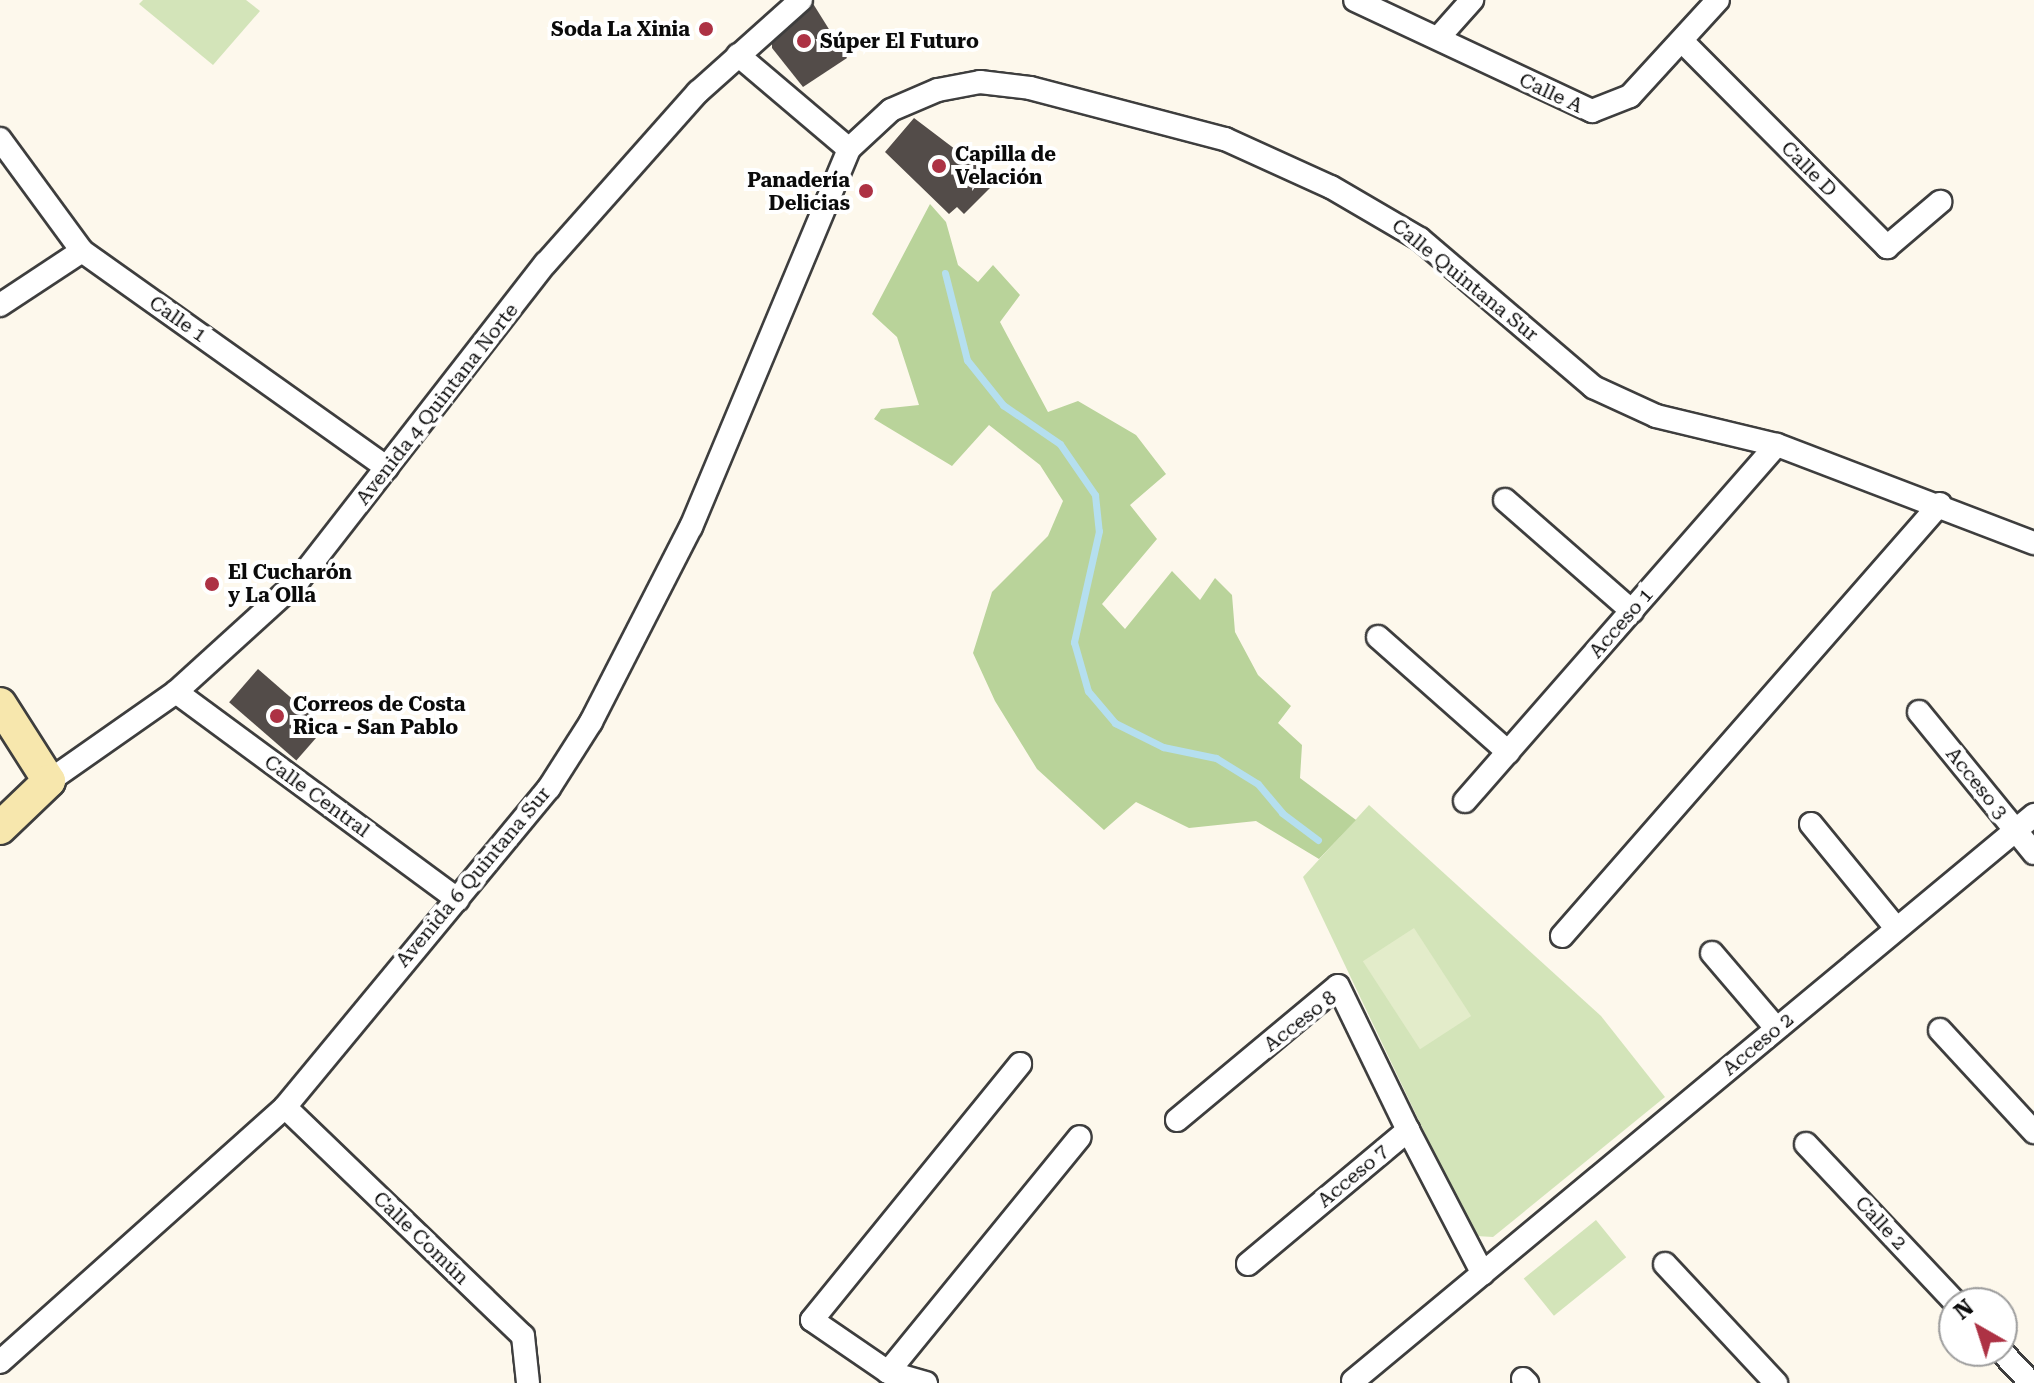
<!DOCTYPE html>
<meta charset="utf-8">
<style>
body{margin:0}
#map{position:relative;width:2034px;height:1383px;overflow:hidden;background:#fdf8ec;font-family:"Roboto Serif",serif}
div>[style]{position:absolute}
.green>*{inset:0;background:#d3e4b9;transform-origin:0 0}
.forest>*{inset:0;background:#b9d39a}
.pitch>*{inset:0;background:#e3ecca;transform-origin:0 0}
.stream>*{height:7px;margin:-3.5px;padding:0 3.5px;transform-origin:3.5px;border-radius:3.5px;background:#b5dfef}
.building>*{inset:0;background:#534c49;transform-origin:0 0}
.roads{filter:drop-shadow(2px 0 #3e3e3e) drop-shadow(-2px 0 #3e3e3e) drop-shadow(0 2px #3e3e3e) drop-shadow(0 -2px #3e3e3e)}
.street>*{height:22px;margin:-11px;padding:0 11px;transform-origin:11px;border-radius:11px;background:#fff}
.secondary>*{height:32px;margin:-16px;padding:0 16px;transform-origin:16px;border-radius:16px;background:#f7e7ad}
.dots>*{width:22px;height:22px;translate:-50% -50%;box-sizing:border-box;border:4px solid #fff;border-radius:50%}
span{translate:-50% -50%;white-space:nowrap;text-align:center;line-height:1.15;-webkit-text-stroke:8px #fff;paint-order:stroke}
.poi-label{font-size:20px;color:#0b0b0b;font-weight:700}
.right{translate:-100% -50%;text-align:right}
.left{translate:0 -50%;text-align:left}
.street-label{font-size:20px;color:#0b0b0b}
.north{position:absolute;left:1938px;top:1287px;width:80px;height:80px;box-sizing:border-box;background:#fff;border:2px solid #9d9d9d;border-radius:50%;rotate:321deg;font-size:22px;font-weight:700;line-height:32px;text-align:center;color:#0b0b0b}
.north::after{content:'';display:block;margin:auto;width:28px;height:36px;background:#ad3244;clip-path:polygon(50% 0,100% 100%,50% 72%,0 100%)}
</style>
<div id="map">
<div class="green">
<div style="clip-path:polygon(143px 0,246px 0,260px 11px,213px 65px,139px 4px)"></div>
<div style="clip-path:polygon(1369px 805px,1601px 1016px,1665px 1097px,1493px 1237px,1476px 1236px,1471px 1230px,1303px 877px)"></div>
<div style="left:1596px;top:1220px;width:48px;height:93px;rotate:51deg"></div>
</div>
<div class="forest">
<div style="clip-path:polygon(930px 204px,946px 222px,958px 265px,978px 282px,993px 265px,1020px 295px,1000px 322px,1048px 412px,1078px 401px,1136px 435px,1166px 474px,1130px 505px,1157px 539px,1102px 604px,1125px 629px,1172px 571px,1200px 600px,1215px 578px,1232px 595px,1235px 632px,1258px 675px,1291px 706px,1278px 723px,1302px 745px,1300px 778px,1356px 820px,1319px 859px,1256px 821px,1189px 828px,1136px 802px,1104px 830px,1037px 769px,995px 701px,973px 653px,992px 592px,1048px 536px,1063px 501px,1040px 465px,989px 425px,952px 466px,874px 419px,881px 409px,919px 405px,897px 337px,872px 314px)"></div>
</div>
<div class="pitch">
<div style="left:1414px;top:928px;width:105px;height:61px;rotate:57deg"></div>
</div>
<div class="stream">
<div style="left:945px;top:273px;width:90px;rotate:75.8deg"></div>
<div style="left:967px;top:360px;width:58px;rotate:51.3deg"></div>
<div style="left:1003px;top:405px;width:69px;rotate:34.4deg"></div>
<div style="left:1060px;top:444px;width:62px;rotate:55.5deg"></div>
<div style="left:1095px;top:495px;width:36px;rotate:84deg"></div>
<div style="left:1099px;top:531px;width:114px;rotate:102.7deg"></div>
<div style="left:1074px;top:642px;width:51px;rotate:74.1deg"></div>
<div style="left:1088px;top:691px;width:42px;rotate:49.8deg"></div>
<div style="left:1115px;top:723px;width:54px;rotate:26.6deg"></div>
<div style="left:1163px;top:747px;width:54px;rotate:11.7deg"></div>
<div style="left:1216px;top:758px;width:49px;rotate:31.8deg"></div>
<div style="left:1258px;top:784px;width:38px;rotate:50deg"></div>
<div style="left:1282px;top:813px;width:45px;rotate:36.9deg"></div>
</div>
<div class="building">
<div style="clip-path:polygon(812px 2px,847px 58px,803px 87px,772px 48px,772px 34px)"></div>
<div style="clip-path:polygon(914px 118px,997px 181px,964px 214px,957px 207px,949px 214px,885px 152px)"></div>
<div style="left:258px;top:669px;width:89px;height:44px;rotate:41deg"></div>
</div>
<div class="roads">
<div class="street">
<div style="left:1355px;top:0;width:262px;rotate:25.1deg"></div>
<div style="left:1592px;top:111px;width:41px;rotate:-21.5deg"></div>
<div style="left:1630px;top:96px;width:130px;rotate:-47.5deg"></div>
<div style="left:1439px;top:37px;width:50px;rotate:-48.3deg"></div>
<div style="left:1682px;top:41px;width:291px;rotate:45.1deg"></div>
<div style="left:1887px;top:247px;width:70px;rotate:-40.3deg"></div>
<div style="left:738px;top:55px;width:145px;rotate:40.3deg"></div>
<div style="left:0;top:139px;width:139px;rotate:53.8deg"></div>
<div style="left:82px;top:251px;width:374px;rotate:35.4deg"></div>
<div style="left:0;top:305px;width:98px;rotate:-33.4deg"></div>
<div style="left:1505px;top:500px;width:169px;rotate:41.2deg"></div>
<div style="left:1378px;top:637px;width:174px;rotate:41.5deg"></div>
<div style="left:176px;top:692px;width:350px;rotate:36.4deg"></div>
<div style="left:1919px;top:712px;width:182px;rotate:50.8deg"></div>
<div style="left:49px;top:781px;width:155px;rotate:-35deg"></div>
<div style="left:176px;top:692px;width:165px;rotate:-42.3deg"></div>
<div style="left:298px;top:581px;width:403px;rotate:-52.1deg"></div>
<div style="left:546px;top:263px;width:229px;rotate:-48.4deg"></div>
<div style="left:698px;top:92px;width:138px;rotate:-41.8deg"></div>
<div style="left:1465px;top:801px;width:473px;rotate:-48.8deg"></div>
<div style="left:1811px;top:824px;width:134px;rotate:50.7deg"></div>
<div style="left:1562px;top:936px;width:574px;rotate:-48.81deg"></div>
<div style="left:1712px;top:953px;width:99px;rotate:49.5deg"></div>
<div style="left:1940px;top:1030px;width:139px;rotate:47.3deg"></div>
<div style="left:285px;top:1107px;width:330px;rotate:43.9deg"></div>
<div style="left:523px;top:1336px;width:47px;rotate:83.9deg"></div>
<div style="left:1177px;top:1120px;width:209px;rotate:-39.8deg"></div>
<div style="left:1338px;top:986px;width:160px;rotate:64.1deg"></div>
<div style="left:1806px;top:1144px;width:219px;rotate:46.7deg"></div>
<div style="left:1248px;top:1264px;width:209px;rotate:-39.9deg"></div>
<div style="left:1408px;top:1130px;width:162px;rotate:62.5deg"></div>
<div style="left:1665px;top:1264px;width:163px;rotate:47deg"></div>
<div style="left:2001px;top:1351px;width:44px;rotate:46.8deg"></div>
<div style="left:0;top:1362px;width:382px;rotate:-41.8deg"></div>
<div style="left:285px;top:1107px;width:414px;rotate:-50.4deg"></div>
<div style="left:549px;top:788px;width:78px;rotate:-57.5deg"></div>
<div style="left:591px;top:722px;width:219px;rotate:-62.9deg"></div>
<div style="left:691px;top:527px;width:410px;rotate:-67.3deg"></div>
<div style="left:849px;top:149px;width:57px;rotate:-42.9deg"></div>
<div style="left:891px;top:110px;width:51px;rotate:-23.1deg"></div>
<div style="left:938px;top:90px;width:43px;rotate:-10.8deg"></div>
<div style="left:980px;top:82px;width:50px;rotate:6.8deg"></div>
<div style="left:1030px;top:88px;width:202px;rotate:14.7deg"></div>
<div style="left:1225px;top:139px;width:116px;rotate:24.4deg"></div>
<div style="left:1331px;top:187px;width:103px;rotate:30.3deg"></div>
<div style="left:1420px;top:239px;width:228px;rotate:40.5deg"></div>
<div style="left:1593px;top:387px;width:69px;rotate:24.7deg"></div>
<div style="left:1656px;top:416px;width:124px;rotate:13.5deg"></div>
<div style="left:1777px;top:445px;width:275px;rotate:20.9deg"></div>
<div style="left:888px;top:1372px;width:303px;rotate:-50.8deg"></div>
<div style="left:1523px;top:1379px;width:6px;rotate:45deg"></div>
<div style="left:1353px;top:1381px;width:886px;rotate:-39.73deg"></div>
<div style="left:926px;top:1383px;width:40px;rotate:-164deg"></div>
<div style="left:888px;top:1372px;width:92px;rotate:-145.6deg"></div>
<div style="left:812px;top:1320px;width:330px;rotate:-50.9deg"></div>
</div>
<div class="secondary">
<div style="left:0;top:704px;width:91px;rotate:57.5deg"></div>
<div style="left:49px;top:781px;width:68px;rotate:136.2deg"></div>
</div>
</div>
<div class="dots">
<div style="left:706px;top:29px;background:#ad3244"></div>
<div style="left:804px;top:41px;background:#ad3244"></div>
<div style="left:939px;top:166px;background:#ad3244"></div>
<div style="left:866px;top:191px;background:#ad3244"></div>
<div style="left:212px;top:584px;background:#ad3244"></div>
<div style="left:277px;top:716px;background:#ad3244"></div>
</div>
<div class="poi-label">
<span class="right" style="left:690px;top:29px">Soda La Xinia</span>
<span class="left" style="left:820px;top:41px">Súper El Futuro</span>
<span class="left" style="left:955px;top:166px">Capilla de<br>Velación</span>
<span class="right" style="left:850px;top:192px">Panadería<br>Delicias</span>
<span class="left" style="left:228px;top:584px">El Cucharón<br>y La Olla</span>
<span class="left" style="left:293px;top:716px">Correos de Costa<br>Rica - San Pablo</span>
</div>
<div class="street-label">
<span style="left:1551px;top:93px;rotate:25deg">Calle A</span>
<span style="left:1809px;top:169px;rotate:45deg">Calle D</span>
<span style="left:1465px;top:280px;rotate:39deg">Calle Quintana Sur</span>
<span style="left:178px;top:319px;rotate:35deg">Calle 1</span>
<span style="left:437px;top:404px;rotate:-52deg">Avenida 4 Quintana Norte</span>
<span style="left:1621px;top:623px;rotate:-49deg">Acceso 1</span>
<span style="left:1977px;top:783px;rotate:51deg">Acceso 3</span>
<span style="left:317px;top:796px;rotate:36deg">Calle Central</span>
<span style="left:473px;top:877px;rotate:-50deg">Avenida 6 Quintana Sur</span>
<span style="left:1300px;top:1021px;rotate:-38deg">Acceso 8</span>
<span style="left:1758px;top:1044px;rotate:-40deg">Acceso 2</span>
<span style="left:1353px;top:1176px;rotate:-40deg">Acceso 7</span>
<span style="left:1881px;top:1223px;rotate:47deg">Calle 2</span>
<span style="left:421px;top:1238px;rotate:44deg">Calle Común</span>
</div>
<div class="north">N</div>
</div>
